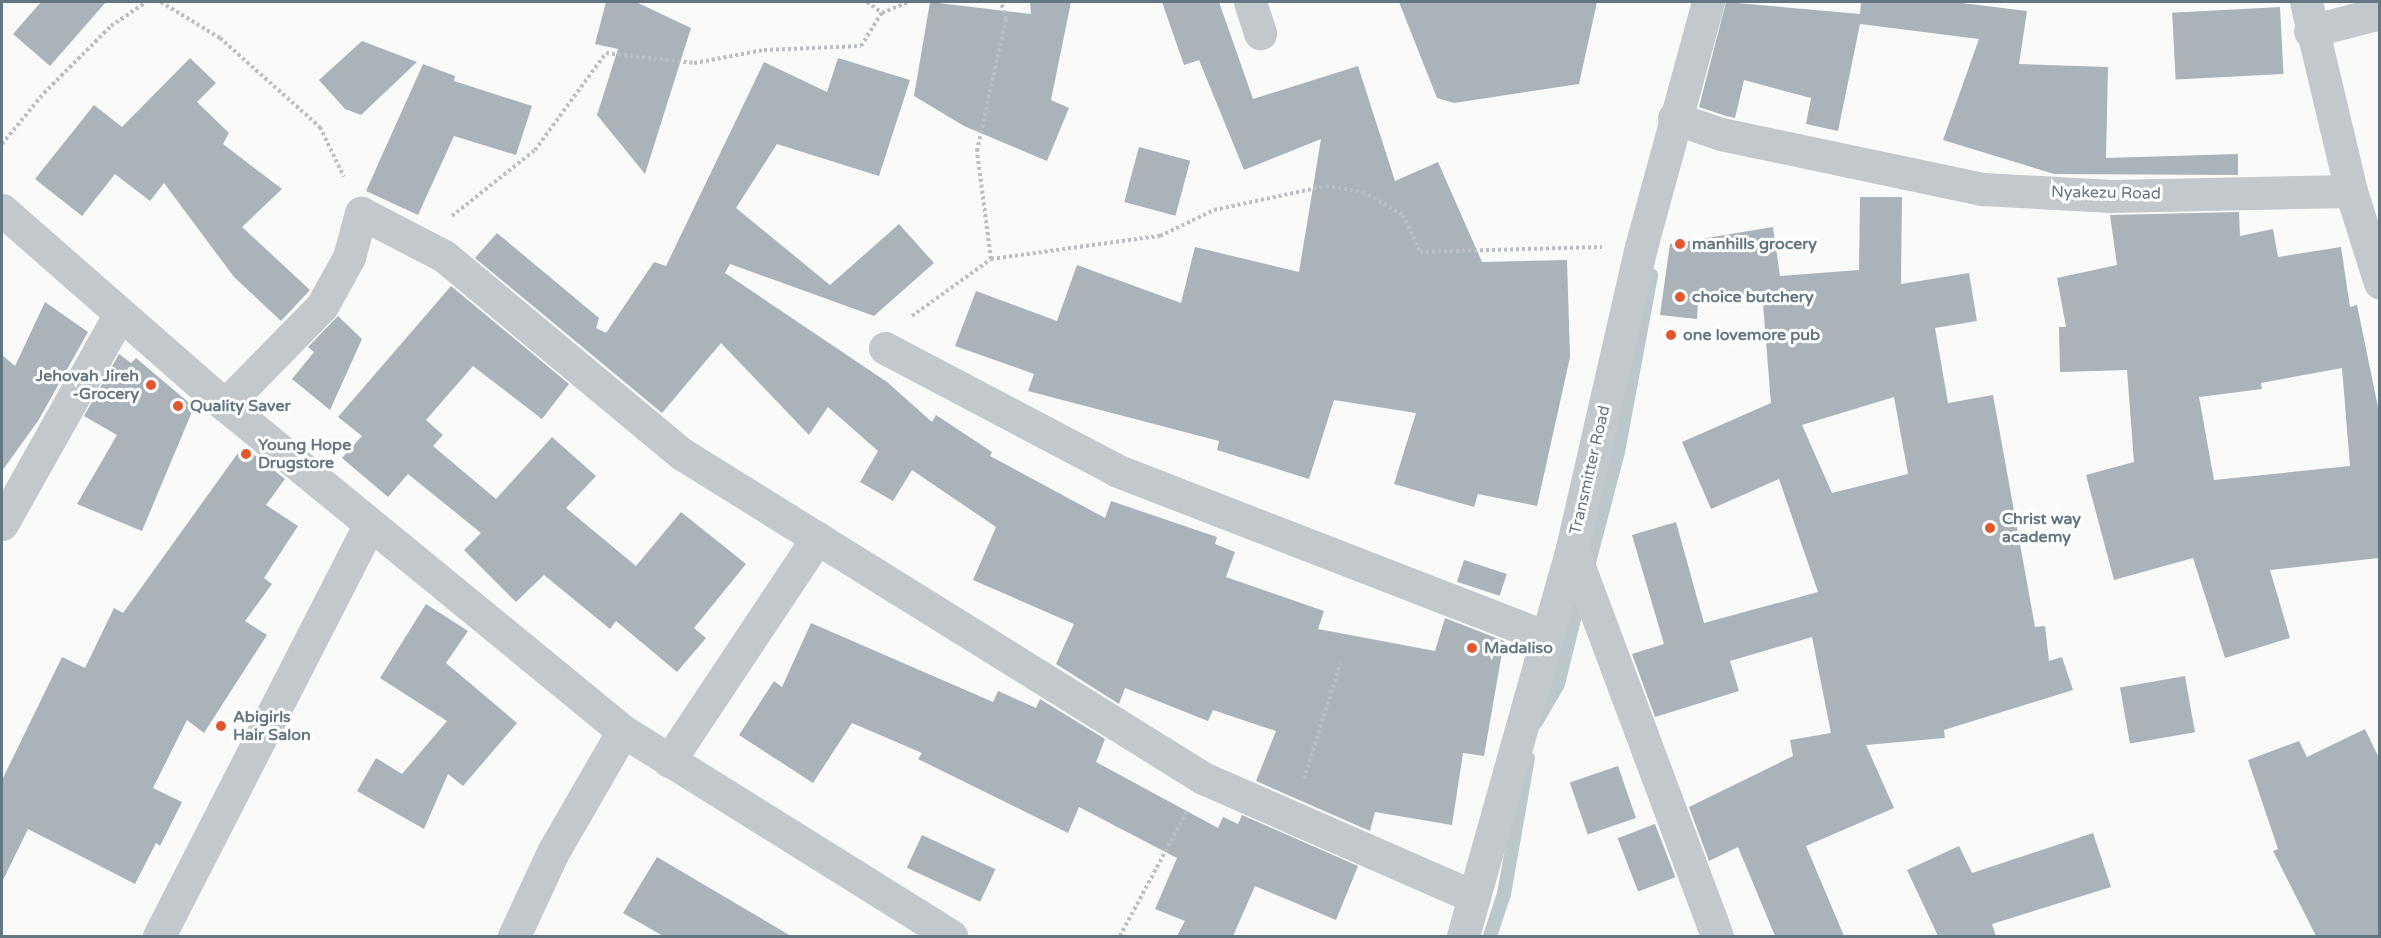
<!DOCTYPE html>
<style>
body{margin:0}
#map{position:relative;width:2381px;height:938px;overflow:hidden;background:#fafaf8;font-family:"Varela Round",sans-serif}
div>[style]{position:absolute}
.stream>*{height:14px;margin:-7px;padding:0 7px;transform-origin:7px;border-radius:7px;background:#bbc7cb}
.building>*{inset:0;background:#aab3b9;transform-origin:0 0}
.path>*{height:4px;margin-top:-2px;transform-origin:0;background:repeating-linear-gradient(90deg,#bbbfc2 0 3px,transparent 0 6px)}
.minor>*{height:33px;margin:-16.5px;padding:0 16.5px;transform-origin:16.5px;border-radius:16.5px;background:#c3c8cc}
.dots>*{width:16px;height:16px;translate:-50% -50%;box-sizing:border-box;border:3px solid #fff;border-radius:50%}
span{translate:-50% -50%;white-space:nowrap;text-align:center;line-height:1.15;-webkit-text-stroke:6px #fff;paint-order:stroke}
.street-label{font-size:16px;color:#657683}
.poi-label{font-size:16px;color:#657683;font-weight:700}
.left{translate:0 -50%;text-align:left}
.right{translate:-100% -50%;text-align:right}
.frame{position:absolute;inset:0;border:3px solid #657683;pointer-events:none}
</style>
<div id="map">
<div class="stream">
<div style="left:1587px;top:570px;width:122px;rotate:-75.3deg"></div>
<div style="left:1618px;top:452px;width:180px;rotate:-79.4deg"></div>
<div style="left:1536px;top:722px;width:44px;rotate:-59.9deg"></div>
<div style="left:1558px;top:684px;width:96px;rotate:-76.1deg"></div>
<div style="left:1490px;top:936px;width:44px;rotate:-71.6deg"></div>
<div style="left:1504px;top:894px;width:138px;rotate:-80deg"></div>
</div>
<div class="building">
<div style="clip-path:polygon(41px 2px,106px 2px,50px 66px,13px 34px)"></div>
<div style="clip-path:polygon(606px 2px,636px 2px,691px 28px,645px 174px,597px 115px,618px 49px,595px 44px)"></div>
<div style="clip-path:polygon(930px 2px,1031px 14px,1030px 2px,1071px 2px,1051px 100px,1069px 108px,1047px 161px,964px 126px,914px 96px)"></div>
<div style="clip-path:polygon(1162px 2px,1219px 2px,1253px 99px,1358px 66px,1395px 181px,1438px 162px,1482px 262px,1567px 260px,1570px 357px,1537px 506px,1478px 494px,1474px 507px,1394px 484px,1416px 413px,1334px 400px,1309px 479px,1217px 450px,1219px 441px,1028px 391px,1034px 374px,955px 346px,976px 291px,1057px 321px,1077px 265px,1181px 303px,1195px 247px,1299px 272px,1321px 139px,1244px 170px,1199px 60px,1184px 65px)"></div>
<div style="clip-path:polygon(1399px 2px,1597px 2px,1579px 84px,1454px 103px,1437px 98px)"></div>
<div style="clip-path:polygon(1726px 2px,1860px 14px,1861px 2px,1954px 2px,2027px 11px,2019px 64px,2108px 67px,2106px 158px,2238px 154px,2238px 175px,2054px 174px,1943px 140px,1979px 39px,1860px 24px,1838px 131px,1806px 124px,1811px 98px,1744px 80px,1735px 118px,1726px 116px,1699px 107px)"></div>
<div style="left:2280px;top:7px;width:67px;height:108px;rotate:87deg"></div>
<div style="clip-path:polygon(362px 41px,417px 62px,361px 115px,345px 109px,319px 80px)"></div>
<div style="clip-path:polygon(190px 58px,216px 83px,197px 102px,229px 133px,223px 144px,282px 189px,242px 227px,310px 290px,281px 321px,234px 277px,164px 183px,150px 201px,115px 174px,82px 216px,35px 179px,94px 105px,122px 127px)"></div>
<div style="clip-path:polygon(838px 58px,910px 80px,879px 176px,777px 144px,736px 208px,830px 285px,899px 224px,934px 263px,874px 316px,730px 264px,725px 273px,887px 382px,932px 422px,936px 415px,992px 452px,990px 456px,1105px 518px,1111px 501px,1217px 537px,1215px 544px,1235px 552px,1226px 577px,1324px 611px,1318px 629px,1435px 651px,1445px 618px,1504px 641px,1484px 756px,1463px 753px,1452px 825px,1375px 812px,1370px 831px,1256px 781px,1276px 731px,1213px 710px,1208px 721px,1125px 688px,1119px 704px,1056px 664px,1074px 624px,973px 580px,996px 527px,912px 470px,893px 501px,860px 482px,878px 451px,828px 407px,809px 435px,721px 343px,662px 413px,475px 258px,497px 233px,599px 318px,596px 328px,606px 333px,654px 262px,666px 266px,764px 62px,827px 92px)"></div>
<div style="clip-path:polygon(423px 64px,455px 76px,454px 81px,532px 106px,516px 155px,454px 136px,418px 215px,366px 191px)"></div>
<div style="left:1139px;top:147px;width:53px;height:57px;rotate:15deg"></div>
<div style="clip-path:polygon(evenodd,1860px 197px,1902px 197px,1901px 284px,1969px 273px,1977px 321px,1935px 328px,1948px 403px,1993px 395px,2035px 627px,2045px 626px,2049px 661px,2062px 657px,2073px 690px,1944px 730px,1945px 738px,1866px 745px,1894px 808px,1806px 846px,1844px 936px,1775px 936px,1738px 847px,1709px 861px,1689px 807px,1793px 756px,1790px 740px,1831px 733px,1812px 637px,1730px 661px,1739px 691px,1655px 717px,1632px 654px,1664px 644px,1632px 535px,1676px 522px,1704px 623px,1818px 592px,1779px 479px,1711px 509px,1682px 442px,1771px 403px,1762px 292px,1698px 302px,1697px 319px,1660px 315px,1670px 244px,1773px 227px,1780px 276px,1859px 270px,1860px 197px,1894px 397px,1908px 474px,1832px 493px,1802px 425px,1894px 397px)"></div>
<div style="clip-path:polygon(evenodd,2239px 212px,2240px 236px,2273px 229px,2278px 257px,2341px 247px,2350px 307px,2357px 305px,2379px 412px,2379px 558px,2270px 570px,2290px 638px,2225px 658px,2193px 558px,2114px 580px,2086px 475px,2134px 462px,2127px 370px,2060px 372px,2059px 327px,2066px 327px,2057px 278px,2117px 265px,2110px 215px,2239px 212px,2342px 368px,2350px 466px,2214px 480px,2199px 397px,2262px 389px,2261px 383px,2342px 368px)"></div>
<div style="clip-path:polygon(451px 286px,569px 384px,542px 419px,473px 366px,426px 420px,443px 435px,433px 446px,496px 499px,552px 437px,596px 476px,566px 508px,636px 566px,681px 512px,746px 564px,694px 628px,706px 638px,677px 672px,616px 621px,610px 629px,544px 575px,516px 602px,464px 550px,481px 533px,408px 474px,388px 497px,342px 458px,362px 436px,338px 417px)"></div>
<div style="clip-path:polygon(45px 302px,88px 332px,38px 421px,2px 471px,2px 355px,15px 366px)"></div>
<div style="clip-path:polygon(338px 316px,362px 339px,330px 410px,292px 379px,314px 352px,308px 347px)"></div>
<div style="clip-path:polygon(119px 354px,131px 363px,136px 358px,194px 407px,142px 531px,77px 504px,117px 435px,84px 416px)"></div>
<div style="clip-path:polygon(243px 446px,285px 479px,266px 505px,298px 526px,264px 578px,272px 584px,245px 621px,267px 635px,204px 733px,187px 720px,153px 788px,182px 802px,160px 846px,156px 843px,135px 884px,28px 829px,2px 882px,2px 780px,62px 657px,85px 668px,114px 608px,123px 613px)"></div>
<div style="left:1464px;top:560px;width:45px;height:23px;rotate:18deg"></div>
<div style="clip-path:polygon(426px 604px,468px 631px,446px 663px,517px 723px,463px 786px,448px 774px,424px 829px,357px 791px,376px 758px,402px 774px,447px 721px,380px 678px)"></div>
<div style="clip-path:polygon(811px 623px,993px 702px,998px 691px,1036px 708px,1040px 699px,1105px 739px,1096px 762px,1218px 828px,1223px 817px,1238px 824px,1242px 815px,1358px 866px,1336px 920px,1255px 886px,1233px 936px,1177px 936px,1185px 921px,1155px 909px,1177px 858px,1079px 807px,1068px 833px,918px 759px,922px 753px,852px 723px,813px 783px,739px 735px,774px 681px,782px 687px)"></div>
<div style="left:2185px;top:676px;width:57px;height:66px;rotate:80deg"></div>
<div style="clip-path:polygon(2365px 729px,2379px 758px,2379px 936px,2316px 936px,2273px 851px,2278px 849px,2248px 760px,2299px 741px,2307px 757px)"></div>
<div style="left:1618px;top:766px;width:55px;height:51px;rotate:71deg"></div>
<div style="left:1655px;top:824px;width:57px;height:40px;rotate:69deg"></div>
<div style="clip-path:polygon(2093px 833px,2111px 887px,1992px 924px,1996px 936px,1938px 936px,1907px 870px,1959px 846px,1972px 873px)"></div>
<div style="left:922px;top:835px;width:81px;height:36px;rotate:25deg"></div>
<div style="clip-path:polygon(657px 857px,791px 936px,663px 936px,623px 913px)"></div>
</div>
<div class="path">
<div style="left:161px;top:2px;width:69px;rotate:31.4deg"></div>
<div style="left:220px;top:38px;width:134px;rotate:41.7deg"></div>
<div style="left:320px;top:127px;width:55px;rotate:64.4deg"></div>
<div style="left:867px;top:2px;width:19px;rotate:36deg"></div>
<div style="left:882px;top:13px;width:28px;rotate:-23deg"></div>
<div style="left:2px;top:144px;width:66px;rotate:-50.5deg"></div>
<div style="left:44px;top:93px;width:95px;rotate:-45deg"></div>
<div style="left:111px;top:26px;width:42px;rotate:-34.4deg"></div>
<div style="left:452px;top:216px;width:106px;rotate:-38.5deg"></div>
<div style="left:535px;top:150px;width:120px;rotate:-53.8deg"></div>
<div style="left:606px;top:53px;width:89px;rotate:6.5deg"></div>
<div style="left:694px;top:63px;width:71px;rotate:-10.5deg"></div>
<div style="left:764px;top:50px;width:97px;rotate:-2.4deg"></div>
<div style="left:861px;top:46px;width:39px;rotate:-58deg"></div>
<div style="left:991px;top:259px;width:109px;rotate:-97.4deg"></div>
<div style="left:977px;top:151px;width:135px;rotate:-77.6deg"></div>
<div style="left:1006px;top:19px;width:18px;rotate:-106deg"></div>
<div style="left:912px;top:316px;width:97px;rotate:-35.8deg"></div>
<div style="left:991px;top:259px;width:171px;rotate:-7.8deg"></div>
<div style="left:1160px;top:236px;width:60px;rotate:-25.7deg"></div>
<div style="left:1214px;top:210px;width:115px;rotate:-12.1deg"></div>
<div style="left:1326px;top:186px;width:37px;rotate:9deg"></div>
<div style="left:1363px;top:192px;width:46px;rotate:29.9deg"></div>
<div style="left:1403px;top:215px;width:41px;rotate:65.3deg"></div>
<div style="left:1420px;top:252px;width:182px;rotate:-1.6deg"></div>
<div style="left:1304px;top:779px;width:121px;rotate:-72.6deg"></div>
<div style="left:1120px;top:936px;width:140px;rotate:-61.8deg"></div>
</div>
<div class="minor">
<div style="left:1250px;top:2px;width:33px;rotate:72deg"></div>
<div style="left:2306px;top:2px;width:194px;rotate:76.6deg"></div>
<div style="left:2351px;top:191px;width:96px;rotate:72.5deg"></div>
<div style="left:2310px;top:31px;width:72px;rotate:-14.4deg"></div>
<div style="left:1674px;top:118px;width:50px;rotate:18.8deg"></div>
<div style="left:1721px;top:134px;width:268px;rotate:11.9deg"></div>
<div style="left:1983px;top:189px;width:128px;rotate:3.1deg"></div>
<div style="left:2111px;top:196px;width:240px;rotate:-1.2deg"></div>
<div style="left:2px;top:210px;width:296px;rotate:41.2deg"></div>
<div style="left:225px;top:405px;width:514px;rotate:39.32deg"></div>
<div style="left:623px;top:731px;width:387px;rotate:32deg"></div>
<div style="left:885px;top:348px;width:263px;rotate:27.8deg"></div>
<div style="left:1118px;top:471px;width:459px;rotate:21.2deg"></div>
<div style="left:225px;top:405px;width:139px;rotate:-45.6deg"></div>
<div style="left:322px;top:306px;width:56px;rotate:-61.1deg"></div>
<div style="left:349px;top:257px;width:46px;rotate:-74.7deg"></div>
<div style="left:361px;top:213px;width:93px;rotate:27.4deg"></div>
<div style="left:444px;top:256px;width:310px;rotate:39.8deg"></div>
<div style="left:682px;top:454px;width:614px;rotate:31.88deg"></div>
<div style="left:1203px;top:778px;width:296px;rotate:23.7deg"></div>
<div style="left:2px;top:524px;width:241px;rotate:-60.7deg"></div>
<div style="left:1572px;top:548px;width:414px;rotate:69.5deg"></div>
<div style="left:669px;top:761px;width:268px;rotate:-56.4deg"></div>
<div style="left:159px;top:936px;width:462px;rotate:-62.9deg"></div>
<div style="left:514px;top:936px;width:93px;rotate:-65.1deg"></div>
<div style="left:553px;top:852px;width:140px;rotate:-60deg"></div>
<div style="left:1463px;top:936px;width:403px;rotate:-74.3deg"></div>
<div style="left:1572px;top:548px;width:309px;rotate:-77.1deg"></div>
<div style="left:1641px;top:247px;width:254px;rotate:-74.7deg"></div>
</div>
<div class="dots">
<div style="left:1680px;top:244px;background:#e4572e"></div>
<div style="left:1680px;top:297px;background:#e4572e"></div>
<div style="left:1671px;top:335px;background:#e4572e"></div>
<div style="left:151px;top:385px;background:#e4572e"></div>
<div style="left:178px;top:406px;background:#e4572e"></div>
<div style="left:246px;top:454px;background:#e4572e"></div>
<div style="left:1990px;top:528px;background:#e4572e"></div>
<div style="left:1472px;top:648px;background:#e4572e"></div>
<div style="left:221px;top:726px;background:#e4572e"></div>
</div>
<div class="street-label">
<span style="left:2106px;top:193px;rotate:1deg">Nyakezu Road</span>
<span style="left:1590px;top:470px;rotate:-77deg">Transmitter Road</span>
</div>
<div class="poi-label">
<span class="left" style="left:1692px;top:244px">manhills grocery</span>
<span class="left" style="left:1692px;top:297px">choice butchery</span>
<span class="left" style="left:1683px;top:335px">one lovemore pub</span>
<span class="right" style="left:139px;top:385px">Jehovah Jireh<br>-Grocery</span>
<span class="left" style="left:190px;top:406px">Quality Saver</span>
<span class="left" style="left:258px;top:454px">Young Hope<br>Drugstore</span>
<span class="left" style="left:2002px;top:528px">Christ way<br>academy</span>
<span class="left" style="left:1484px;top:648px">Madaliso</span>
<span class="left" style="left:233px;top:726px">Abigirls<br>Hair Salon</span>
</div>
<div class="frame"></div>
</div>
